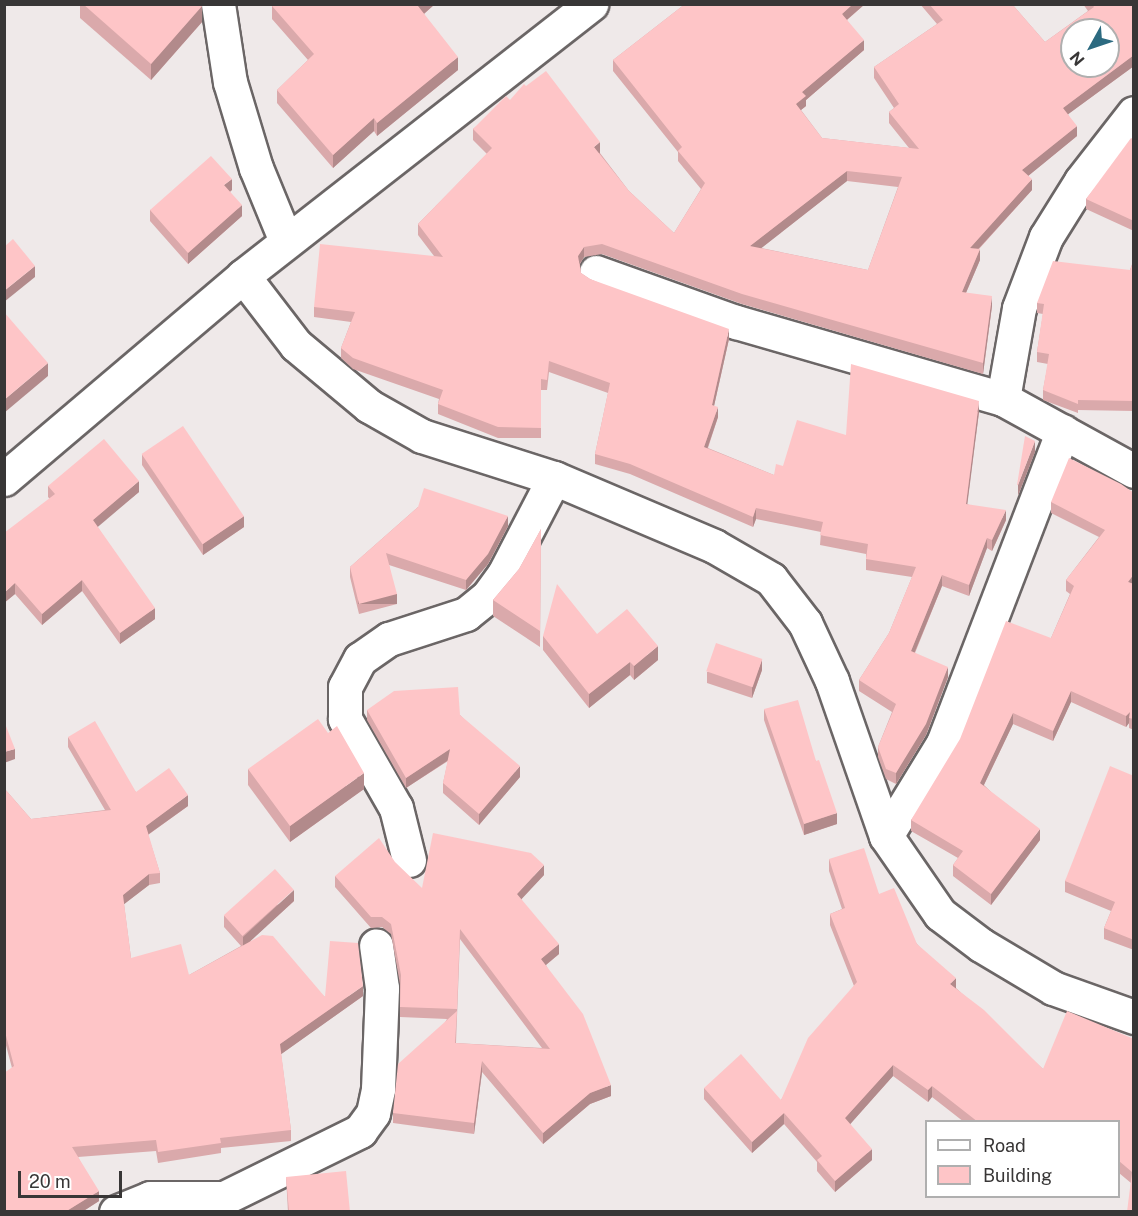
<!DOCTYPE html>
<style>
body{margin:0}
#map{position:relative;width:1138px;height:1216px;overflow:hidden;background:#efe9e9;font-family:"Public Sans",sans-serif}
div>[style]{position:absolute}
.roads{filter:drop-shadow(2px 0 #6b6666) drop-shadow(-2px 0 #6b6666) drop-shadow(0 2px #6b6666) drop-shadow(0 -2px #6b6666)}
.street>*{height:33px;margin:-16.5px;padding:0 16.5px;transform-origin:16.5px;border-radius:16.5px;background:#fff}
.secondary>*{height:33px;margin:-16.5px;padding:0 16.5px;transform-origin:16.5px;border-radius:16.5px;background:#fff}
.wall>*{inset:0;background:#daa9ab}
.shaded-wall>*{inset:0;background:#b28a8b;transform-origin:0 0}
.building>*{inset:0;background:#fec5c7;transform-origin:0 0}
span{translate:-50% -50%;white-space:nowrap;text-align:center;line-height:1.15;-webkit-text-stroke:5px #fff;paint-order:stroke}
.frame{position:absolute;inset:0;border:6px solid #383636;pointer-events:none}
.legend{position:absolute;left:925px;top:1120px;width:195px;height:78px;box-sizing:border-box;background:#fff;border:2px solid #afafaf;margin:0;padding:8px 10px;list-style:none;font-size:18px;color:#383636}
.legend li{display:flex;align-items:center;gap:12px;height:30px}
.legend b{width:30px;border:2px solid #afafaf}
.north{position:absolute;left:1060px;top:18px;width:60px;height:60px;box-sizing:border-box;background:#fff;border:2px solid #afafaf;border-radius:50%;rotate:230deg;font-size:16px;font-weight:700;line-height:24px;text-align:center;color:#383636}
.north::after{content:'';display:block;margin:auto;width:21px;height:27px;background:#2c6a80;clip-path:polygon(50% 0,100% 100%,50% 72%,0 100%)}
.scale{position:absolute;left:18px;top:1171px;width:104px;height:27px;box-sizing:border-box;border:3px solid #383636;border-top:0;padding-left:8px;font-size:18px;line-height:21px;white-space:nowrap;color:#383636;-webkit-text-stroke:4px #fff;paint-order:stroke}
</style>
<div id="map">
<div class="roads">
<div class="street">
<div style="left:218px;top:4px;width:79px;rotate:81.3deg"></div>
<div style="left:230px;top:82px;width:90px;rotate:73.2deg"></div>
<div style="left:256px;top:168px;width:79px;rotate:67.7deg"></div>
<div style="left:596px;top:272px;width:149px;rotate:19.7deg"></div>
<div style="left:736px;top:322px;width:278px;rotate:16.1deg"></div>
<div style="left:1003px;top:399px;width:149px;rotate:28.8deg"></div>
<div style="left:243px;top:276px;width:87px;rotate:52.5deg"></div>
<div style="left:296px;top:345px;width:95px;rotate:39.9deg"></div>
<div style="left:369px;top:406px;width:61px;rotate:29.5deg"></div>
<div style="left:422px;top:436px;width:139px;rotate:17.7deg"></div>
<div style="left:554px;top:478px;width:174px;rotate:23deg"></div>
<div style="left:714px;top:546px;width:66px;rotate:30.1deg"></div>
<div style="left:771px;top:579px;width:56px;rotate:52.3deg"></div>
<div style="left:805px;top:623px;width:64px;rotate:65deg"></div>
<div style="left:832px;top:681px;width:164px;rotate:70.8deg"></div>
<div style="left:886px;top:836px;width:95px;rotate:55.3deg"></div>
<div style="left:940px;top:914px;width:51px;rotate:37.1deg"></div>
<div style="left:981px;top:945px;width:84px;rotate:30.8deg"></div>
<div style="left:1053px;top:988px;width:86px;rotate:19.7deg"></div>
<div style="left:1003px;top:399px;width:92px;rotate:-80deg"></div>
<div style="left:1019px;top:308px;width:76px;rotate:-69.2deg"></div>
<div style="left:1046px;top:237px;width:66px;rotate:-58deg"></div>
<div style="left:1081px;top:181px;width:86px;rotate:-52.1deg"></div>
<div style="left:886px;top:836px;width:109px;rotate:-58.5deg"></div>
<div style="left:943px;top:743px;width:334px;rotate:-69deg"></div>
<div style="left:409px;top:860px;width:54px;rotate:-104deg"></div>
<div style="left:396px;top:808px;width:103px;rotate:-119.8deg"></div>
<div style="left:345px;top:719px;width:32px;rotate:-90deg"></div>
<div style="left:345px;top:687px;width:32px;rotate:-62deg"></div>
<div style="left:360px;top:659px;width:35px;rotate:-35deg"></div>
<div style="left:389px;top:639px;width:81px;rotate:-18deg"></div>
<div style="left:466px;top:614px;width:28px;rotate:-39deg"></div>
<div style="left:488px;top:596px;width:27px;rotate:-54deg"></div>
<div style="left:504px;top:574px;width:108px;rotate:-62.5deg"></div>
<div style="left:116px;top:1212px;width:37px;rotate:-22deg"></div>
<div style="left:150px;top:1198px;width:74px"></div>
<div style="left:224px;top:1198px;width:152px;rotate:-26.2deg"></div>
<div style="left:360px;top:1131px;width:22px;rotate:-54deg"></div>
<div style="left:373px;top:1113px;width:25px;rotate:-78deg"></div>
<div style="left:378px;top:1089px;width:101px;rotate:-87.7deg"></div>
<div style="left:382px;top:988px;width:43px;rotate:-97.9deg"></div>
</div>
<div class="secondary">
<div style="left:4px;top:479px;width:314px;rotate:-40.3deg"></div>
<div style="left:243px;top:276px;width:442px;rotate:-38deg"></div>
</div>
</div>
<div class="wall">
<div style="clip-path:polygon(80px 4px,202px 4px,202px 22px,151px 80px,80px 18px)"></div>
<div style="clip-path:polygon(274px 4px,435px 4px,424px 14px,458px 70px,377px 136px,374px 131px,333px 168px,277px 103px,277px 90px,308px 60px,272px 19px,272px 6px)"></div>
<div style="clip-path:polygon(evenodd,685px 4px,865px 4px,847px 20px,864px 50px,806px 100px,806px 106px,801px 110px,822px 138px,909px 148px,889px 123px,889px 112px,894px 108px,874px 78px,874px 67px,937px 24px,920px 4px,1012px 4px,1045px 42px,1088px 11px,1083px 4px,1134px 4px,1134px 66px,1068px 114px,1077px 136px,1028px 176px,1032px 190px,979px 249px,980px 260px,966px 293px,992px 306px,983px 374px,742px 304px,602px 254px,584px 257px,580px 264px,581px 273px,590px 279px,729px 339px,714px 406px,718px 417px,708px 448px,774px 475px,783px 466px,846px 435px,979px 412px,967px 504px,1006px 520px,992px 551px,987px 548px,969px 596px,942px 586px,915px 653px,948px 677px,926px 735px,896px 784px,886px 779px,878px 757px,878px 747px,892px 712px,859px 691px,859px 680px,889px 633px,912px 577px,866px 570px,866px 554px,820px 545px,821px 532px,756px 519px,753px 527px,630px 474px,595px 464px,595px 454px,608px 393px,549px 372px,547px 390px,541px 390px,541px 438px,498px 438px,438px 414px,438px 404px,439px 399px,353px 369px,341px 358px,341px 348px,351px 322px,314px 317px,314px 307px,434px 256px,418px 235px,418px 224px,487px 154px,473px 140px,473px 129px,510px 100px,600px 153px,629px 191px,674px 233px,701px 189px,678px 161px,678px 152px,613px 71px,613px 60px,685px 4px,847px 181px,898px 187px,868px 270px,761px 248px,847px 181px)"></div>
<div style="clip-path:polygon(1134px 140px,1134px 231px,1086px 209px,1086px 199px)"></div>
<div style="clip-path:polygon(232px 190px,230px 192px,242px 216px,188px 264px,150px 221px,150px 210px)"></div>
<div style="clip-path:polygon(1134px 259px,1134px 411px,1078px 410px,1078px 413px,1043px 400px,1043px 390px,1048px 364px,1037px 362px,1037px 352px,1043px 314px,1037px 313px,1037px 303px,1130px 270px)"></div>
<div style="clip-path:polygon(142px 454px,244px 527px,203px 555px,142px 465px)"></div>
<div style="clip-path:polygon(48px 486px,139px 492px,97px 526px,155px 619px,120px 644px,82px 591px,42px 625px,15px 594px,4px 603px,50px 499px,48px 497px)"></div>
<div style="clip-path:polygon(1134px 493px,1134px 730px,1129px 728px,1129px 723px,1126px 727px,1071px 702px,1053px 741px,1013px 724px,984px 785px,1040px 840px,991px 905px,953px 876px,953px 865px,958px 858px,911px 831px,911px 820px,1051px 638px,1070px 594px,1066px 591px,1066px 580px,1099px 537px,1051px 513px,1051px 502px)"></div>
<div style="clip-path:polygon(418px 507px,508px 526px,488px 564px,466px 590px,389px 565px,397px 604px,359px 614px,350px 577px,350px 567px)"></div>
<div style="clip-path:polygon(541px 529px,540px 647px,493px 616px,493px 600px,519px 569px)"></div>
<div style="clip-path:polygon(597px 634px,658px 660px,634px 680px,630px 675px,589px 708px,543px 650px,543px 636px)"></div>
<div style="clip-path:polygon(762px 670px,752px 698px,707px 683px,707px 672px)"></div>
<div style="clip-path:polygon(764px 709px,816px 761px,837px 824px,804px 835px,764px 720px)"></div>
<div style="clip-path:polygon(367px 710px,460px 715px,520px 777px,479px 825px,443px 793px,443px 783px,448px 761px,406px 788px,367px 720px)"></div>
<div style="clip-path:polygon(68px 737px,136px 792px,188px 806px,148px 835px,160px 873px,160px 883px,149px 885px,124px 904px,131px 958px,189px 975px,241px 946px,224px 927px,224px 916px,294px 901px,250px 941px,325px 997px,363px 996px,281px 1054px,291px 1130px,291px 1141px,221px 1148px,221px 1153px,158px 1163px,156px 1151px,78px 1157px,99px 1201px,82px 1212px,4px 1212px,12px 1068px,4px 1038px,4px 788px,31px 819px,105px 810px,68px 747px)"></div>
<div style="clip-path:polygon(248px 769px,364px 789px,290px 842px,248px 785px)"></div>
<div style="clip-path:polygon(1134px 776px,1134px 950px,1104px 939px,1104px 928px,1111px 911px,1065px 892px,1065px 881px)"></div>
<div style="clip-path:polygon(829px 859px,879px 894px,917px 944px,956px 988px,1043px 1069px,1134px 1039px,1134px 1212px,1131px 1183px,1119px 1173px,1119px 1122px,964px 1122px,932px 1097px,928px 1102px,893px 1076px,850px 1124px,872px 1160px,835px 1192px,817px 1171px,817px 1162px,784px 1124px,752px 1153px,704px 1099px,704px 1088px,781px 1100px,854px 986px,830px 925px,830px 914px,842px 909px,829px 871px)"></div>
<div style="clip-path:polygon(evenodd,544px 875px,521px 899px,559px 954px,546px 965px,611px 1096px,590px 1104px,543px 1144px,482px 1072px,474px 1134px,393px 1123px,393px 1113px,447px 1019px,400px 1017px,400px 984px,391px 934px,382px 927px,371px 928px,335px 887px,335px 876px,422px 888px,544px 875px,460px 939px,542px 1048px,456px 1043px,460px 939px)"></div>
<div style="clip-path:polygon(286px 1177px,350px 1212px,288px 1212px)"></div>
</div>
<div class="shaded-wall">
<div style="clip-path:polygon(419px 4px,435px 4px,418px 19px,418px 6px)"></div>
<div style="clip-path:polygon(853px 4px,865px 4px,842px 24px,842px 14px)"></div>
<div style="clip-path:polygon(202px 6px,202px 22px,151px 80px,151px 64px)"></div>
<div style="clip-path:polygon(864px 40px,864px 50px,806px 100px,806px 106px,796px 114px,796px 104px,802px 92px)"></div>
<div style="clip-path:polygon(1134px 55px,1134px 66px,1063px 118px,1063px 108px)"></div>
<div style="clip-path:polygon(458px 57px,458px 70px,377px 136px,377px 123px)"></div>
<div style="clip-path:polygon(374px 118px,374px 131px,333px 168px,333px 155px)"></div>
<div style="clip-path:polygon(1077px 126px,1077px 136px,1022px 181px,1022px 170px)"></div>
<div style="clip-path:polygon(600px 142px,600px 153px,594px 157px,594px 147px)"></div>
<div style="clip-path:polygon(847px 171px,847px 181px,750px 257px,750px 246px)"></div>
<div style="clip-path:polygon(232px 179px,232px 190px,224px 196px,224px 185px)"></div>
<div style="clip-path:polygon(1032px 179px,1032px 190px,970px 258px,970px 248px)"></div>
<div style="clip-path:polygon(242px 205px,242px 216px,188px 264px,188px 253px)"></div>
<div style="clip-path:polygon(584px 247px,584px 257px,578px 266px,578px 256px)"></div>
<div style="clip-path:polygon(980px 249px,980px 260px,962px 302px,962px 292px)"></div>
<div style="clip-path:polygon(35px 266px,35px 277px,4px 302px,4px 291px)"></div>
<div style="clip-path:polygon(992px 296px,992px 306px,983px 374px,983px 363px)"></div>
<div style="clip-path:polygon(729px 329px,729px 339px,712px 415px,712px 405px)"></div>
<div style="clip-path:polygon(48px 363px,48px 376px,4px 413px,4px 400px)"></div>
<div style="clip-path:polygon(979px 401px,979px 412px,966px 515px,966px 504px)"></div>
<div style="clip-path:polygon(718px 407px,718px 417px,704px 458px,704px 447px)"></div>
<div style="clip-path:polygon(1035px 441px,1035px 452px,1018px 496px,1018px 485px)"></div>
<div style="clip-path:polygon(139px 481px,139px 492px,93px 531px,93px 520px)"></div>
<div style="clip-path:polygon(756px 508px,756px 519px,753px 527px,753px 517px)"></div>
<div style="clip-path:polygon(1006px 510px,1006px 520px,992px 551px,992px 540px)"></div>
<div style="clip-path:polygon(244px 516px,244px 527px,203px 555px,203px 544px)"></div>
<div style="clip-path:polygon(508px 516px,508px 526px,488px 564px,466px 590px,466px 580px)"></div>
<div style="clip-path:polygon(987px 538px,987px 548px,969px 596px,969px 585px)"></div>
<div style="clip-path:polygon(1134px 574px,1134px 585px,1128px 582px)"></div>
<div style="clip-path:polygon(942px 575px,942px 586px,911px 661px,911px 651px)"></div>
<div style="clip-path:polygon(82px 580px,82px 591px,42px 625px,42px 614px)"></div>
<div style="clip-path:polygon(15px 583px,15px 594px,4px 603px,4px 593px)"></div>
<div style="left:397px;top:594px;width:10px;height:39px;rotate:90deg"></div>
<div style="clip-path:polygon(155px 608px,155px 619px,120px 644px,120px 633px)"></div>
<div style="clip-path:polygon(658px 646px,658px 660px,634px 680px,634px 666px)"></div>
<div style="clip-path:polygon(762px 659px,762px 670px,752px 698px,752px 687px)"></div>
<div style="clip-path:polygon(630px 662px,630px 675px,589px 708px,589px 694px)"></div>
<div style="clip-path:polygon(948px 667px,948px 677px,926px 735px,896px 784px,896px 773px)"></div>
<div style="clip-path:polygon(1071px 691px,1071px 702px,1053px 741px,1053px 731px)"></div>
<div style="clip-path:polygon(1130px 712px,1129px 723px,1126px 727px,1126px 716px)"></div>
<div style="clip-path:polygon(1013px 713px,1013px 724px,980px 793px,980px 783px)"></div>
<div style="clip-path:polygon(15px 749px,15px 759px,4px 763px,4px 752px)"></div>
<div style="clip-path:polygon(450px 749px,450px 759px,406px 788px,406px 778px)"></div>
<div style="clip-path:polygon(520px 766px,520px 777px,479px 825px,479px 814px)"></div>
<div style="clip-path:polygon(364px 773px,364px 789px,290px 842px,290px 826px)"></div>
<div style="clip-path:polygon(188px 795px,188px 806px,146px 836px,146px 826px)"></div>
<div style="clip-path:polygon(837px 813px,837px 824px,804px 835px,804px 824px)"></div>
<div style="clip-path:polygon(1040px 829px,1040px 840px,991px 905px,991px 894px)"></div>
<div style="clip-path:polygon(544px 865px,544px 875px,517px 904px,517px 894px)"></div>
<div style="clip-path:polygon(149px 874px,149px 885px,123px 905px,123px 895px)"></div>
<div style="clip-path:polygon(294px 890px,294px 901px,243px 948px,243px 937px)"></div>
<div style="clip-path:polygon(559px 944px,559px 954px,541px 969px,541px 959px)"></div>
<div style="clip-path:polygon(956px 978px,956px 990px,950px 984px)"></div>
<div style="clip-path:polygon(363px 986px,363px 996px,280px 1055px,280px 1044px)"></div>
<div style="clip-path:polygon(482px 1061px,482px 1072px,474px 1134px,474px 1123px)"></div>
<div style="clip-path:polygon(893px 1065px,893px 1076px,845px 1130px,845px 1118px)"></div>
<div style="clip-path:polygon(611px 1085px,611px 1096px,590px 1104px,543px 1144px,543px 1133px,590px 1093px)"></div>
<div style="clip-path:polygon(932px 1086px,932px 1097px,928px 1102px,928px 1090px)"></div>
<div style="clip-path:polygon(784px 1113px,784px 1124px,752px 1153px,752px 1142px)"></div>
<div style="clip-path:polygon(872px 1149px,872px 1160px,835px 1192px,835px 1181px)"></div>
<div style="clip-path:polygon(99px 1191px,99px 1201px,82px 1212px,65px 1212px)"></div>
</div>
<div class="building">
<div style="clip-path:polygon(83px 4px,202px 4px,202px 6px,151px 64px)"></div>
<div style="clip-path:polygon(274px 4px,419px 4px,418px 6px,458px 57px,377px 123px,374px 118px,333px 155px,277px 90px,314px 54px,272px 6px)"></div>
<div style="clip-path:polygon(evenodd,685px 4px,853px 4px,842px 14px,864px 40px,802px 92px,806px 96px,796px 104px,822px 138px,919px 149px,889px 112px,899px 104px,874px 67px,943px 20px,929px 4px,1012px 4px,1045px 42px,1094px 7px,1092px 4px,1134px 4px,1134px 55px,1063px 108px,1077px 126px,1022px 170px,1032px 179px,970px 248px,980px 249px,962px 292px,992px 296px,983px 363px,742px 294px,602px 244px,584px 247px,578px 256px,581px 273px,590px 279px,729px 329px,712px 405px,718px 407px,704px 447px,774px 475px,776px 464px,783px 466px,797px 420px,846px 435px,851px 364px,979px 401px,966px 504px,1006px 510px,992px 540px,987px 538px,969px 585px,942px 575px,911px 651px,948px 667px,926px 724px,896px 773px,886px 769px,878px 747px,896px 704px,859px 680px,889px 633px,916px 567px,866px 559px,868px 544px,820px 535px,823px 522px,756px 508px,753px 517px,630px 464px,595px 454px,610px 383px,549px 361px,547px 380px,541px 379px,541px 428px,498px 427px,438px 404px,443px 390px,353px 358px,341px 348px,355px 312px,314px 307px,320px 244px,443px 257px,418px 224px,492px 148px,473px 129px,506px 96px,510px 100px,524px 84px,526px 86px,546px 71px,600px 142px,594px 147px,629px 191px,674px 233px,705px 183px,678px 151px,682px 147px,613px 60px,685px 4px,1072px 30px,1108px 30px,1108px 66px,1072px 66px,1072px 30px,685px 4px,847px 171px,902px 177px,868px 270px,750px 246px,847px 171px)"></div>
<div style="clip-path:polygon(1131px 138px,1134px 140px,1134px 221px,1086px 199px)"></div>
<div style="clip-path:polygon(211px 156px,232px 179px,224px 185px,242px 205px,188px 253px,150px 210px)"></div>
<div style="clip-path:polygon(13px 239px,35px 266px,4px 291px,4px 247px)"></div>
<div style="clip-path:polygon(1134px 259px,1134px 401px,1078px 400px,1078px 404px,1043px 390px,1049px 354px,1037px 352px,1044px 304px,1037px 303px,1053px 261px,1130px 270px)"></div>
<div style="clip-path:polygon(4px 312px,48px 363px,4px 400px)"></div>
<div style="left:183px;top:426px;width:109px;height:50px;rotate:56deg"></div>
<div style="clip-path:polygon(1025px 436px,1035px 441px,1018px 485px,1017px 485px)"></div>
<div style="clip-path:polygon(104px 439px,139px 481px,93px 520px,155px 608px,120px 633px,82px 580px,42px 614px,15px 583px,4px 593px,4px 533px,55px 494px,48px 486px)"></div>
<div style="clip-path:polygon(1069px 458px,1121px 484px,1134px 493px,1134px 574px,1128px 582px,1134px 584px,1134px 719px,1129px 718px,1130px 712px,1126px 716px,1071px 691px,1053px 731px,1013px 713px,980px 783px,1040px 829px,991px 894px,953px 865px,963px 851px,911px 820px,960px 739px,1006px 621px,1051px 638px,1074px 586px,1066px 580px,1105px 530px,1051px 502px)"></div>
<div style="clip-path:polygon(424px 488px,508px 516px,488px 554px,466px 580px,386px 553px,397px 594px,359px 604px,350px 567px,418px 507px)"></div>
<div style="clip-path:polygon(541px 529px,540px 631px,493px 600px,519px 569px)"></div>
<div style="clip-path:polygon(557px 584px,597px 634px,627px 609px,658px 646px,634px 666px,630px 662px,589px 694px,543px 636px)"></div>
<div style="left:716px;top:643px;width:49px;height:30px;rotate:19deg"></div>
<div style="clip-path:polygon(458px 687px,460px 715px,520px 766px,479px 814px,443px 783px,450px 749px,406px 778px,367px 710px,394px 691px)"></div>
<div style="clip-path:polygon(798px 700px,816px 761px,819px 760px,837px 813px,804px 824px,764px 709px)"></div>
<div style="clip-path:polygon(318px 719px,328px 733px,337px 726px,364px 773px,290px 826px,248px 769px)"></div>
<div style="clip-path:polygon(4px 721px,15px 749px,4px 752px)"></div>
<div style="clip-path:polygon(95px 721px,136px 792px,169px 768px,188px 795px,146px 826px,160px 873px,149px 874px,123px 895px,131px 958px,181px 944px,189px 975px,262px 935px,273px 936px,325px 997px,330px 941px,358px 943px,363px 986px,280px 1044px,291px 1130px,220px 1138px,221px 1143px,158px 1152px,156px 1140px,72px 1147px,99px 1191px,65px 1212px,4px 1212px,4px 1073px,14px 1066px,4px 1028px,4px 843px,6px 841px,4px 842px,4px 788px,31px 819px,111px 810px,68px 737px)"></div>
<div style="clip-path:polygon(1110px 766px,1134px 776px,1134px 940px,1104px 928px,1115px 902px,1065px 881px)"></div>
<div style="clip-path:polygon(433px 833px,531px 853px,544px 865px,517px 894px,559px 944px,541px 959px,583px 1014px,611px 1085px,590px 1093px,543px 1133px,482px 1061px,474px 1123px,393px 1113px,398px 1064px,457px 1011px,455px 1043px,550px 1049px,460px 929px,457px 1009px,400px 1007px,401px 975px,391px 924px,382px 917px,371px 917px,335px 876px,379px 838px,395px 862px,422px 888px)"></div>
<div style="clip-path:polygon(864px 848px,879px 894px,894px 888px,917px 944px,956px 978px,950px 984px,984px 1010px,1043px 1069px,1067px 1011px,1134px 1039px,1134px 1212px,1127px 1212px,1132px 1172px,1119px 1161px,1119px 1122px,978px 1122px,932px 1086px,928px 1090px,893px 1065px,845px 1118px,872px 1149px,835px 1181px,817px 1160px,822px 1156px,784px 1113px,752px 1142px,704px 1088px,741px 1054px,781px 1100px,808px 1038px,857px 982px,830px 914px,845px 908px,829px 859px)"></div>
<div style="left:275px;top:869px;width:28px;height:69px;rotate:48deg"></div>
<div style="clip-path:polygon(346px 1171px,350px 1212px,289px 1212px,286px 1177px)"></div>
</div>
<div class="frame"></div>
<ul class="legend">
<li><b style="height:8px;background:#fff"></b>Road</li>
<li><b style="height:16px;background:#fec5c7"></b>Building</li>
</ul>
<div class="north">N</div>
<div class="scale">20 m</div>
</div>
